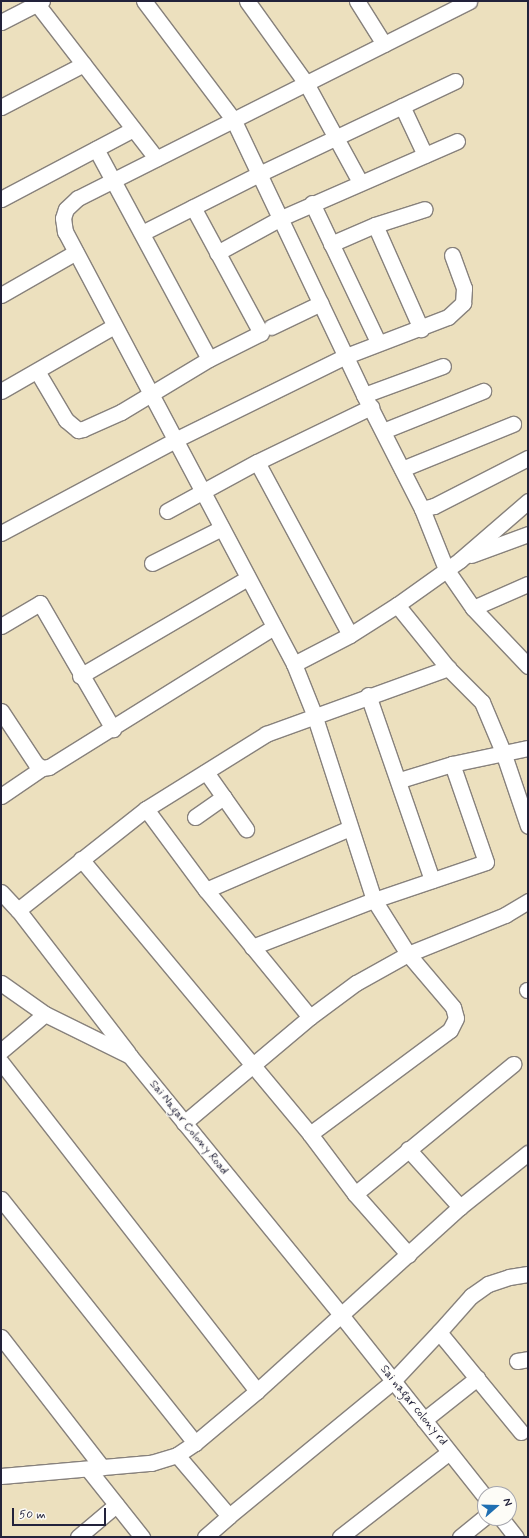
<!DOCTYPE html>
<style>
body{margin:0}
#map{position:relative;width:529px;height:1538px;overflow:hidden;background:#ece0be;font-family:Mynerve,sans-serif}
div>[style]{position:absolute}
.roads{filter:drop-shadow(1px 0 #87817c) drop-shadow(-1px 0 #87817c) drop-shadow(0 1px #87817c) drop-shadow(0 -1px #87817c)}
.minor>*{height:15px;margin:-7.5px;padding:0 7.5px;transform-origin:7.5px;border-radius:7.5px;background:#fff}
span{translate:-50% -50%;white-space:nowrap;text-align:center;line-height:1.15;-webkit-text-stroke:3px #fdfcf7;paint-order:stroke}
.street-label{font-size:12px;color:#22223b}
.frame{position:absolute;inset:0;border:2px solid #22223b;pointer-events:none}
.north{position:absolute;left:477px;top:1486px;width:40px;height:40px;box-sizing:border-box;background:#fdfcf7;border:1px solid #a5a5ac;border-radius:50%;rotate:70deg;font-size:11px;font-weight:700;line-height:16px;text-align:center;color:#22223b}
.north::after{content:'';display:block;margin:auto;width:14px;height:18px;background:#1f6fb2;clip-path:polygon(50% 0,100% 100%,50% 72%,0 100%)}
.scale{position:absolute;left:12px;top:1508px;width:94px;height:18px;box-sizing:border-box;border:2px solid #22223b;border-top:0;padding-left:5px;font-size:12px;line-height:14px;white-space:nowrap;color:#22223b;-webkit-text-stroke:3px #fdfcf7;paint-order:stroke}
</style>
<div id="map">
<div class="roads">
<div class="minor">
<div style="left:144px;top:1px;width:148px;rotate:53deg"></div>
<div style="left:233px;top:119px;width:306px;rotate:64.6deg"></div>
<div style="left:364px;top:395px;width:128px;rotate:63deg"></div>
<div style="left:422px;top:509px;width:65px;rotate:68.2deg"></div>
<div style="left:446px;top:569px;width:47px;rotate:55.3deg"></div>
<div style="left:473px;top:608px;width:80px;rotate:46.5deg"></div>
<div style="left:247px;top:1px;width:101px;rotate:54.3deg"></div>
<div style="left:306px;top:83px;width:113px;rotate:61.4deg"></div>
<div style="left:357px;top:1px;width:51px;rotate:57.9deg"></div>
<div style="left:37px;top:4px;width:195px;rotate:52.3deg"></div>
<div style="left:1px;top:22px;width:46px;rotate:-27.1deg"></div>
<div style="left:402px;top:106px;width:54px;rotate:64.9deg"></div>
<div style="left:1px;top:107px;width:93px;rotate:-27.4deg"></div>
<div style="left:96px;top:149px;width:238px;rotate:61.7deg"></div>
<div style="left:1px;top:199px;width:149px;rotate:-27.9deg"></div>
<div style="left:312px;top:203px;width:154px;rotate:64.6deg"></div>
<div style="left:375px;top:225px;width:52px;rotate:-17.7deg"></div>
<div style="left:142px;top:233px;width:131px;rotate:-26.8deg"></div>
<div style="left:259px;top:174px;width:217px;rotate:-25.4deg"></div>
<div style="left:331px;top:244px;width:48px;rotate:-23.4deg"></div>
<div style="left:375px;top:225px;width:114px;rotate:66.1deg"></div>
<div style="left:217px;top:253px;width:73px;rotate:-28.7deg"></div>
<div style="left:281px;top:218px;width:192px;rotate:-23.6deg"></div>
<div style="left:1px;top:295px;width:86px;rotate:-29.8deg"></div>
<div style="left:271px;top:327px;width:55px;rotate:-25.6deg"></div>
<div style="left:37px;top:371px;width:57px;rotate:59.4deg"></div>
<div style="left:66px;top:420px;width:16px;rotate:40deg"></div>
<div style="left:78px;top:430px;width:5px;rotate:-11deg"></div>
<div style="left:83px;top:429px;width:42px;rotate:-24.1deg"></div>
<div style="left:121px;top:412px;width:103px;rotate:-31.1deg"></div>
<div style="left:209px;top:359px;width:58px;rotate:-26.6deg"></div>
<div style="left:261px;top:333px;width:143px;rotate:-118.4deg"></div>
<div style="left:1px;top:391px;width:130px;rotate:-29.9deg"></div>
<div style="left:364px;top:395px;width:84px;rotate:-20.2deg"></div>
<div style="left:383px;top:431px;width:108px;rotate:-21.8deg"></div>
<div style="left:257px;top:462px;width:196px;rotate:61.7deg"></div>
<div style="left:402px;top:469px;width:120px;rotate:-22.1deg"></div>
<div style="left:422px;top:509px;width:12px;rotate:-14deg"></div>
<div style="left:434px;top:506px;width:106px;rotate:-27.1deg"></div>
<div style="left:167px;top:511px;width:102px;rotate:-28.6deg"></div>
<div style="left:257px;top:462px;width:127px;rotate:-25.8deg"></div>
<div style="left:1px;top:533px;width:200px;rotate:-28.1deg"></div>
<div style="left:177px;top:439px;width:188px;rotate:-26.2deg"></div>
<div style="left:346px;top:356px;width:109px;rotate:-20.9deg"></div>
<div style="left:448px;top:317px;width:21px;rotate:-43deg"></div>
<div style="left:463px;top:303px;width:15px;rotate:-86deg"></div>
<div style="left:464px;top:288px;width:35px;rotate:-110deg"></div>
<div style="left:471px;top:555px;width:61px;rotate:-20.2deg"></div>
<div style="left:152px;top:563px;width:78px;rotate:-26.6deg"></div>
<div style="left:397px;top:605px;width:81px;rotate:51deg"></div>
<div style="left:448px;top:668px;width:48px;rotate:45deg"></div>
<div style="left:482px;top:702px;width:54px;rotate:67.2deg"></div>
<div style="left:503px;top:752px;width:78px;rotate:71.3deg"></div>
<div style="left:473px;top:608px;width:60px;rotate:-23.6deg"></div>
<div style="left:1px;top:626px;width:45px;rotate:-30.5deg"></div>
<div style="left:40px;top:603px;width:146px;rotate:59.9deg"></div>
<div style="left:294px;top:664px;width:63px;rotate:-27.4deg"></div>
<div style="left:350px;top:635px;width:56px;rotate:-32.6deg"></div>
<div style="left:397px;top:605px;width:77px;rotate:-35.5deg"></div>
<div style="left:460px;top:560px;width:90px;rotate:-40.9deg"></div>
<div style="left:80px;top:676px;width:194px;rotate:-30.3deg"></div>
<div style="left:368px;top:695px;width:196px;rotate:70.9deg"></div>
<div style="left:1px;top:711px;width:64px;rotate:56.6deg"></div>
<div style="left:36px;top:764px;width:7px;rotate:34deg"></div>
<div style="left:42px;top:768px;width:7px;rotate:-8deg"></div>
<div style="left:49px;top:767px;width:265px;rotate:-31.9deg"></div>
<div style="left:206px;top:772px;width:70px;rotate:54.9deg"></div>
<div style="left:400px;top:780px;width:54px;rotate:-17.1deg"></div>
<div style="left:452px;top:764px;width:78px;rotate:-11.9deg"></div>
<div style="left:1px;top:796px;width:50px;rotate:-34.3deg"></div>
<div style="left:146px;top:809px;width:101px;rotate:53.5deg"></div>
<div style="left:206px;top:890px;width:164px;rotate:50.7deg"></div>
<div style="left:195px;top:817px;width:35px;rotate:-35deg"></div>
<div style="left:81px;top:859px;width:358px;rotate:50.2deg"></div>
<div style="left:310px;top:1134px;width:75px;rotate:53.1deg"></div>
<div style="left:355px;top:1194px;width:81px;rotate:48.5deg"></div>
<div style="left:206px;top:890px;width:157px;rotate:-23.3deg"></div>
<div style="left:1px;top:892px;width:25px;rotate:47deg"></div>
<div style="left:18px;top:910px;width:180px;rotate:52.4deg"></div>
<div style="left:18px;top:910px;width:163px;rotate:-38.3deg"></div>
<div style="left:146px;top:809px;width:142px;rotate:-32deg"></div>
<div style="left:266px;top:734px;width:194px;rotate:-19.9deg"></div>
<div style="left:252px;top:947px;width:131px;rotate:-21.1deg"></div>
<div style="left:374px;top:900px;width:118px;rotate:-18.7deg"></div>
<div style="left:486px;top:862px;width:104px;rotate:-109.1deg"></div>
<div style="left:1px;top:983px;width:54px;rotate:35.2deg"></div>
<div style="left:45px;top:1014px;width:95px;rotate:26.3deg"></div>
<div style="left:130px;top:1056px;width:334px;rotate:50.8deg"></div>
<div style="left:341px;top:1315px;width:232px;rotate:51.6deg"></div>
<div style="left:527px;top:990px;width:1px"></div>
<div style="left:1px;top:1051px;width:57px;rotate:-40.1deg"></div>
<div style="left:1px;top:1062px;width:417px;rotate:52.1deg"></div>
<div style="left:184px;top:1123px;width:165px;rotate:-40.1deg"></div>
<div style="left:310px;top:1017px;width:57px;rotate:-36.5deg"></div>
<div style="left:356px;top:983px;width:60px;rotate:-29.1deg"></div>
<div style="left:408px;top:954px;width:105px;rotate:-21.9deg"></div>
<div style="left:505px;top:915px;width:27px;rotate:-31deg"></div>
<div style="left:310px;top:1134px;width:174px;rotate:-36.6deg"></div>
<div style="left:450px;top:1030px;width:13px;rotate:-63deg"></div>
<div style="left:456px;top:1018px;width:11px;rotate:-105deg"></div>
<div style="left:453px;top:1007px;width:70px;rotate:-130.3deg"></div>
<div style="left:408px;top:954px;width:64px;rotate:-122.2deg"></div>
<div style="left:374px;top:900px;width:195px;rotate:-107.9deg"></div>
<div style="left:314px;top:714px;width:54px;rotate:-111.8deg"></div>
<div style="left:294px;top:664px;width:489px;rotate:-117.9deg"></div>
<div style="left:65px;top:232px;width:14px;rotate:-98deg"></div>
<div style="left:63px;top:218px;width:9px;rotate:-72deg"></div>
<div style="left:66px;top:209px;width:16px;rotate:-43deg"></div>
<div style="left:78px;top:198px;width:438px;rotate:-26.7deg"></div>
<div style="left:408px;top:1149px;width:78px;rotate:48.1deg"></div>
<div style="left:355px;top:1194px;width:205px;rotate:-39.4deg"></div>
<div style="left:1px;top:1199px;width:312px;rotate:51.5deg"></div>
<div style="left:1px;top:1337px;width:165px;rotate:52.2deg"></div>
<div style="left:517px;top:1361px;width:11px;rotate:-10deg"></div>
<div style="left:424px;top:1420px;width:68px;rotate:-38.4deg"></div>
<div style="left:521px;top:1432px;width:129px;rotate:-129.4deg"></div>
<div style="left:439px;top:1332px;width:48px;rotate:-48.4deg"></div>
<div style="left:471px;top:1296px;width:21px;rotate:-35deg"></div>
<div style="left:488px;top:1284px;width:22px;rotate:-18deg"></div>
<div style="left:509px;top:1277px;width:19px;rotate:-9deg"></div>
<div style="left:177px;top:1455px;width:80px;rotate:49.6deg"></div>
<div style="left:229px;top:1516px;width:211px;rotate:-39.4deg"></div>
<div style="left:392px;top:1382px;width:69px;rotate:-46.8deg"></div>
<div style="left:88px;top:1469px;width:87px;rotate:51.5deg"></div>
<div style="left:1px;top:1476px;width:151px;rotate:-5deg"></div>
<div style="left:151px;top:1463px;width:27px;rotate:-17deg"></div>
<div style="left:177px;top:1455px;width:22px;rotate:-34deg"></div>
<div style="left:195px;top:1443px;width:81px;rotate:-40deg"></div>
<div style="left:257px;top:1391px;width:274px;rotate:-42.2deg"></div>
<div style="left:460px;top:1207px;width:87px;rotate:-38.5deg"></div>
<div style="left:501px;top:1518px;width:24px;rotate:52deg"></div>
<div style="left:78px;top:1537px;width:50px;rotate:-40.1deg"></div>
<div style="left:205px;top:1537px;width:32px;rotate:-41deg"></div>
<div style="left:340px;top:1537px;width:138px;rotate:-37.9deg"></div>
<div style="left:460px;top:1537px;width:32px;rotate:-39deg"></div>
</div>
</div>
<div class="street-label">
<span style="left:188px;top:1128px;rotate:51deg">Sai Nagar Colony Road</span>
<span style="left:413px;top:1406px;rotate:51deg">Sai nagar colony rd</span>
</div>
<div class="frame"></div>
<div class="north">N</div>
<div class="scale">50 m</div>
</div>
